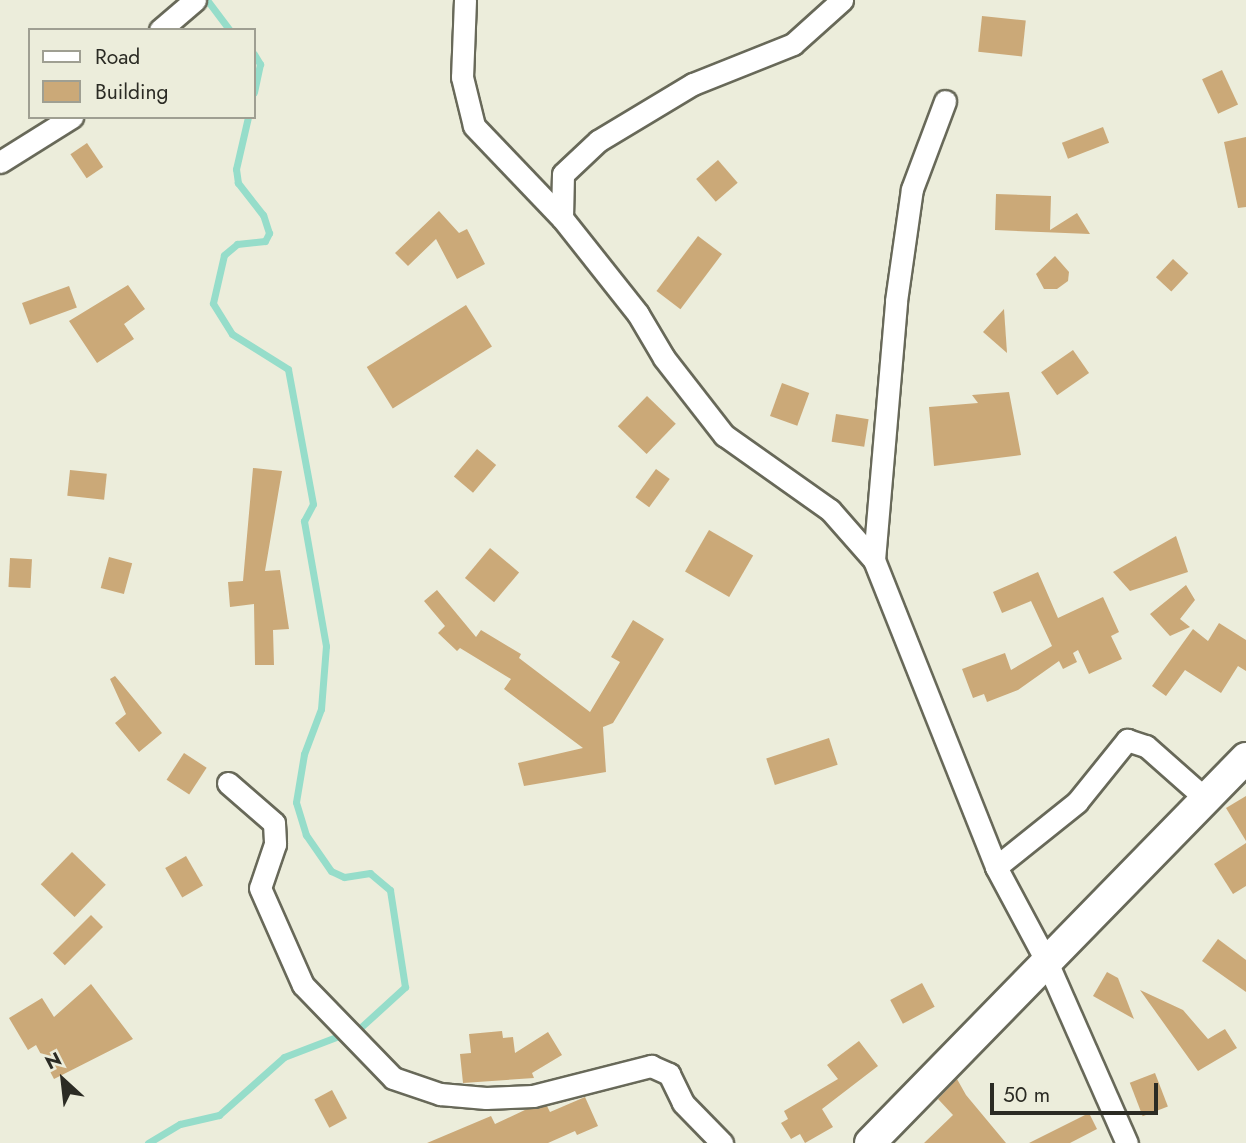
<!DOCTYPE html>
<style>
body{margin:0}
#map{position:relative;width:1246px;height:1143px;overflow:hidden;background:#eceddb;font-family:Jost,sans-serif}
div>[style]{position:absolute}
.stream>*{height:7px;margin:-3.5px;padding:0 3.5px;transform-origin:3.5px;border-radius:3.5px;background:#96ddca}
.building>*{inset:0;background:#cba978;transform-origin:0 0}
.roads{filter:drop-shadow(2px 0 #686959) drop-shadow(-2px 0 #686959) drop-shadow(0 2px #686959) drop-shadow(0 -2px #686959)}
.street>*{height:21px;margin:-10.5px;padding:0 10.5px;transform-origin:10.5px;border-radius:10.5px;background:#fff}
.secondary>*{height:30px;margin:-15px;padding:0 15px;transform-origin:15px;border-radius:15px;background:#fff}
span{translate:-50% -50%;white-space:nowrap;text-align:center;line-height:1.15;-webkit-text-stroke:7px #eceddb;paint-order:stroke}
.legend{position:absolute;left:28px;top:28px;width:228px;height:91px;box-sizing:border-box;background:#eceddb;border:2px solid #9f9f92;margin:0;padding:9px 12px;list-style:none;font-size:21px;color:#2b2b24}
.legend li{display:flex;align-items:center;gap:14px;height:35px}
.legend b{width:35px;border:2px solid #9f9f92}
.north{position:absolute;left:28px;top:1045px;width:70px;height:70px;-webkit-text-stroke:5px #eceddb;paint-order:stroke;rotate:333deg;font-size:19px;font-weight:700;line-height:28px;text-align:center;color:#2b2b24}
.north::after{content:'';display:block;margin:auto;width:24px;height:32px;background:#2b2b24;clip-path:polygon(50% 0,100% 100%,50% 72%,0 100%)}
.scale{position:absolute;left:990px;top:1083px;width:168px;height:32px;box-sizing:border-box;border:4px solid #2b2b24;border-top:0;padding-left:9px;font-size:21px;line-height:24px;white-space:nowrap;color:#2b2b24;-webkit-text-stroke:5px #eceddb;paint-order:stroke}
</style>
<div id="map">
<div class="stream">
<div style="left:207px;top:0;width:38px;rotate:53deg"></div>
<div style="left:254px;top:54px;width:12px;rotate:59deg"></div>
<div style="left:260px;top:64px;width:29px;rotate:102deg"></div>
<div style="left:148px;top:1143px;width:37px;rotate:-31deg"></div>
<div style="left:180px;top:1124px;width:40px;rotate:-13deg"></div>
<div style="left:219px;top:1115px;width:87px;rotate:-41.7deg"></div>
<div style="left:284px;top:1057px;width:81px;rotate:-20.9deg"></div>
<div style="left:360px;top:1028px;width:61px;rotate:-42.3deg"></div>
<div style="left:405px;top:987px;width:98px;rotate:-98.8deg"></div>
<div style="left:390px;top:890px;width:26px;rotate:-140deg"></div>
<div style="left:370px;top:873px;width:26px;rotate:171deg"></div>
<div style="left:344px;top:877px;width:14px;rotate:-155deg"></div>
<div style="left:331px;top:871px;width:44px;rotate:-124.8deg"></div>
<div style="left:306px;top:835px;width:34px;rotate:-107deg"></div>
<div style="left:296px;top:802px;width:49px;rotate:-80.5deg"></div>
<div style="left:304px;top:754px;width:48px;rotate:-69.3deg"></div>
<div style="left:321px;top:709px;width:63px;rotate:-85.5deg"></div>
<div style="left:326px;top:646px;width:127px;rotate:-100deg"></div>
<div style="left:304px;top:521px;width:19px;rotate:-62deg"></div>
<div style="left:313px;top:504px;width:137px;rotate:-100.5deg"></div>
<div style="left:288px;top:369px;width:66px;rotate:-148deg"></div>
<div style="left:232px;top:334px;width:36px;rotate:-122deg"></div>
<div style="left:213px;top:303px;width:49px;rotate:-77.1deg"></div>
<div style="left:224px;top:255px;width:17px;rotate:-40deg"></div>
<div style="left:237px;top:244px;width:28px;rotate:-6deg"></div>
<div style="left:265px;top:241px;width:9px;rotate:-63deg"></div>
<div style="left:269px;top:233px;width:19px;rotate:-108deg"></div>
<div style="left:263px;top:215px;width:41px;rotate:-128deg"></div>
<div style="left:238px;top:183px;width:14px;rotate:-98deg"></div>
<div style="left:236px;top:169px;width:53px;rotate:-77deg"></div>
</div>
<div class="building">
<div style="left:982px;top:16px;width:44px;height:36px;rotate:6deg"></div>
<div style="left:1222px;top:70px;width:38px;height:22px;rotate:65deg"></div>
<div style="left:1103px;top:127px;width:17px;height:44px;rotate:69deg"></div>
<div style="clip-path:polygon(1246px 137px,1246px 207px,1238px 208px,1224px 142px)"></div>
<div style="left:87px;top:143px;width:29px;height:20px;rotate:56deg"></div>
<div style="left:718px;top:160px;width:30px;height:29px;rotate:49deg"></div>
<div style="clip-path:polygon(996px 194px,1051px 196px,1050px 230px,1077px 213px,1090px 234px,995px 230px)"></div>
<div style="clip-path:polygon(439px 211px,459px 233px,467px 229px,485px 264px,457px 279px,436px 239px,408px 266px,395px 253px)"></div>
<div style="left:698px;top:236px;width:30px;height:69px;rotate:37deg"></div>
<div style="clip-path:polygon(1055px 256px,1069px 272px,1068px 281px,1057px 289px,1044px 289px,1036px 274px)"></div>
<div style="left:1173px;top:259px;width:21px;height:25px;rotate:43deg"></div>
<div style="clip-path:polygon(128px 285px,145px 309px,124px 324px,134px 339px,97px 363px,69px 321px)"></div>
<div style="left:69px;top:286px;width:23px;height:50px;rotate:70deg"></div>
<div style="left:466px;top:305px;width:49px;height:117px;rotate:58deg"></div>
<div style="clip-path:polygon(1004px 309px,1007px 353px,983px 332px)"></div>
<div style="left:1073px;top:350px;width:28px;height:39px;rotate:55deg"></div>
<div style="left:782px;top:383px;width:29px;height:35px;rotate:20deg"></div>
<div style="clip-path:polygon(1009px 392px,1021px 455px,934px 466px,929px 407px,978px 403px,972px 395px)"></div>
<div style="left:647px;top:396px;width:40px;height:42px;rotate:44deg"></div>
<div style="left:836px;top:414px;width:33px;height:28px;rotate:9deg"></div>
<div style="left:477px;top:449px;width:25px;height:36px;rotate:40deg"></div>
<div style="clip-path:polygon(253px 468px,282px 471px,265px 571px,280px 570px,289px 629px,273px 630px,274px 665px,255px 665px,254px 604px,230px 607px,228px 582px,243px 581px)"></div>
<div style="left:656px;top:469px;width:17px;height:35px;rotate:36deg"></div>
<div style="left:70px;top:470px;width:37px;height:26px;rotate:6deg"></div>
<div style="left:709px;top:530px;width:51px;height:48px;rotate:30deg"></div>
<div style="clip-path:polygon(1176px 536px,1188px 572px,1130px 591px,1113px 572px)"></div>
<div style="left:490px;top:548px;width:38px;height:39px;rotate:40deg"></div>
<div style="left:109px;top:557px;width:24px;height:32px;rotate:15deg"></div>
<div style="left:10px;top:558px;width:22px;height:29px;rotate:3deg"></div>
<div style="clip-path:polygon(1038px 572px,1058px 618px,1103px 597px,1119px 632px,1111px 636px,1122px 659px,1089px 674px,1078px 650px,1073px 653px,1077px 662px,1063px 669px,1059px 661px,1018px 690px,987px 702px,984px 694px,973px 698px,962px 669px,1005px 653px,1011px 670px,1052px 646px,1031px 601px,1002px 613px,993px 592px)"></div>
<div style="clip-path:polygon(1186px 585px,1195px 600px,1180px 619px,1190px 627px,1170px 636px,1150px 614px)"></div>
<div style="clip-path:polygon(437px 590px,476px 637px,481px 630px,521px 654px,519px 658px,590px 712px,620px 662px,611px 657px,633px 620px,664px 639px,613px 723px,603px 727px,606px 772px,524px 786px,518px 763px,583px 748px,504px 689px,511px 679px,460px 648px,457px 651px,438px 633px,445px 626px,424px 601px)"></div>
<div style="clip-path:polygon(1219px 623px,1246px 640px,1246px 671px,1238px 666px,1221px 693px,1185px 670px,1166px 696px,1152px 686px,1193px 629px,1208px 641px)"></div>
<div style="clip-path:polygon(115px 676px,162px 733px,139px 752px,115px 723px,126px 714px,110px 679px)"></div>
<div style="left:829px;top:738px;width:28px;height:66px;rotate:72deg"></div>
<div style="left:184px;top:753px;width:27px;height:32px;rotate:33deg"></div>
<div style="clip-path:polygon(1246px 796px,1246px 841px,1226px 808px)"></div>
<div style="clip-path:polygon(1246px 843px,1246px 886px,1233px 894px,1214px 864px)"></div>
<div style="left:72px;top:852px;width:47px;height:45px;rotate:44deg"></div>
<div style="left:186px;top:856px;width:34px;height:24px;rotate:60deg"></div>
<div style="left:91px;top:915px;width:17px;height:54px;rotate:45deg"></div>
<div style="clip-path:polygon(1218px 939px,1246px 960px,1246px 992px,1202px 961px)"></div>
<div style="clip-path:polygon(1107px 972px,1118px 978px,1134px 1019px,1093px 996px)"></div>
<div style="left:922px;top:983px;width:27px;height:36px;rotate:62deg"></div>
<div style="clip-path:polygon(91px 984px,133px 1039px,54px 1079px,36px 1045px,28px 1050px,9px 1018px,42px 998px,54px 1017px)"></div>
<div style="clip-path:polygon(1140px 990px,1183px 1010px,1208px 1039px,1225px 1029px,1237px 1048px,1198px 1071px)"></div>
<div style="clip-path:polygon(502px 1031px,503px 1038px,513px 1037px,515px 1053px,548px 1032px,562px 1055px,532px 1073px,534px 1078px,463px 1083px,460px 1054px,471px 1053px,469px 1034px)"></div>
<div style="clip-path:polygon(859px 1041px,878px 1066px,822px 1109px,833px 1127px,805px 1143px,800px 1134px,791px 1139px,781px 1123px,788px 1119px,784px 1111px,838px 1079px,827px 1065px)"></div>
<div style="left:1155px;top:1073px;width:36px;height:27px;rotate:69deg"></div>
<div style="clip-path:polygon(957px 1079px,966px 1095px,1006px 1143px,924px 1143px,953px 1115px,938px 1099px)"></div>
<div style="left:332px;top:1090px;width:32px;height:20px;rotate:62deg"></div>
<div style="clip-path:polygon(585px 1097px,598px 1126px,577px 1135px,575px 1131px,548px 1143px,427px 1143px,491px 1116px,495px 1124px,527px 1109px,547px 1106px,550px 1112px)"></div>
<div style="clip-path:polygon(1089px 1113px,1097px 1129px,1070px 1143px,1029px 1143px)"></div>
</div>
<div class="roads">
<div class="street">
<div style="left:465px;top:0;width:77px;rotate:92.2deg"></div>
<div style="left:462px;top:77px;width:50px;rotate:76.2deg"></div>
<div style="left:474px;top:126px;width:127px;rotate:46.3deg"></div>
<div style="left:562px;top:218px;width:122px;rotate:51.6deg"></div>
<div style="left:638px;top:314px;width:51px;rotate:59.4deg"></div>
<div style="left:664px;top:358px;width:98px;rotate:52.1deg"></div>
<div style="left:724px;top:435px;width:130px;rotate:35.3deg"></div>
<div style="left:830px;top:510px;width:67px;rotate:48.7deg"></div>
<div style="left:874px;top:560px;width:330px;rotate:68.3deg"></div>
<div style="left:996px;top:867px;width:108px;rotate:61.8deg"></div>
<div style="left:1047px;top:962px;width:198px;rotate:66.2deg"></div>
<div style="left:160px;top:30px;width:46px;rotate:-40.6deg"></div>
<div style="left:0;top:162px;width:85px;rotate:-32deg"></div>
<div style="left:562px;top:218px;width:44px;rotate:-88.7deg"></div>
<div style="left:563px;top:174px;width:48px;rotate:-43.3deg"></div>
<div style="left:598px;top:141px;width:111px;rotate:-31deg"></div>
<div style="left:693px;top:84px;width:108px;rotate:-21.8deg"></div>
<div style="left:793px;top:44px;width:66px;rotate:-41.9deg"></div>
<div style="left:874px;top:560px;width:260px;rotate:-85.1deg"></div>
<div style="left:896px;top:301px;width:113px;rotate:-81.9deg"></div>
<div style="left:912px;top:189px;width:94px;rotate:-69.4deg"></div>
<div style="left:228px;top:783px;width:61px;rotate:41deg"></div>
<div style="left:274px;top:823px;width:21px;rotate:87deg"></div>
<div style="left:275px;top:844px;width:46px;rotate:108.8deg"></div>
<div style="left:260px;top:888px;width:106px;rotate:66.1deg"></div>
<div style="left:303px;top:985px;width:129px;rotate:45.9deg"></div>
<div style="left:393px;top:1078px;width:50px;rotate:18.8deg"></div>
<div style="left:440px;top:1094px;width:46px;rotate:5deg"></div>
<div style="left:486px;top:1098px;width:47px;rotate:-2.4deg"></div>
<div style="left:533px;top:1096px;width:122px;rotate:-14.3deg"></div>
<div style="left:651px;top:1066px;width:20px;rotate:24deg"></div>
<div style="left:669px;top:1074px;width:32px;rotate:64deg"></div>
<div style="left:683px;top:1103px;width:56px;rotate:45.7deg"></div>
<div style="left:996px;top:867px;width:104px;rotate:-38.7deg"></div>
<div style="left:1077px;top:802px;width:80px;rotate:-51.1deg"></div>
<div style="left:1127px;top:740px;width:20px;rotate:18deg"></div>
<div style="left:1146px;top:746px;width:80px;rotate:41.5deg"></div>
</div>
<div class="secondary">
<div style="left:870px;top:1143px;width:538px;rotate:-45.68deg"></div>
</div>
</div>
<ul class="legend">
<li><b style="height:9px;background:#fff"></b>Road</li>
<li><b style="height:19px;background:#cba978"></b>Building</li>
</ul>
<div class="north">N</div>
<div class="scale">50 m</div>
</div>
